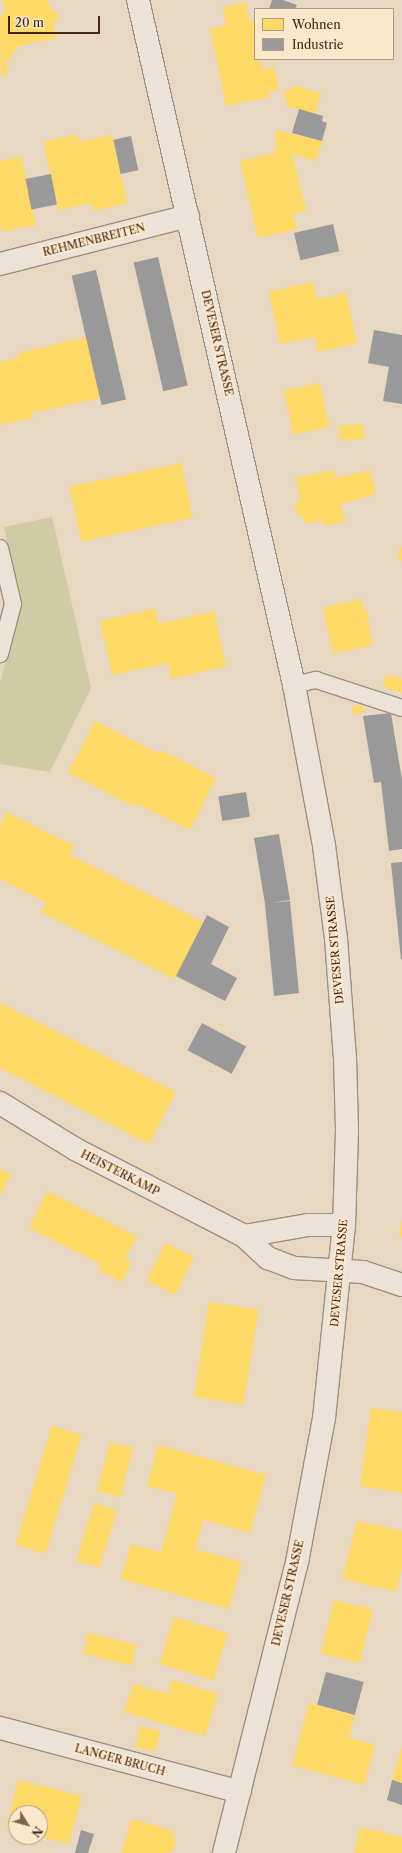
<!DOCTYPE html>
<style>
body{margin:0}
#map{position:relative;width:402px;height:1853px;overflow:hidden;background:#e8d8c1;font-family:"Libre Caslon Text",serif}
div>[style]{position:absolute}
.green>*{inset:0;background:#cfcba5}
.homes>*{inset:0;background:#ffd966;transform-origin:0 0}
.industry>*{inset:0;background:#999;transform-origin:0 0}
.roads{filter:drop-shadow(1px 0 #9e9082) drop-shadow(-1px 0 #9e9082) drop-shadow(0 1px #9e9082) drop-shadow(0 -1px #9e9082)}
.lane>*{height:16px;margin:-8px;padding:0 8px;transform-origin:8px;border-radius:8px;background:#ebe3d7}
.street>*{height:22px;margin:-11px;padding:0 11px;transform-origin:11px;border-radius:11px;background:#ebe3d7}
span{translate:-50% -50%;white-space:nowrap;text-align:center;line-height:1.15;-webkit-text-stroke:4px #fae8cc;paint-order:stroke}
.street-label{font-size:11px;color:#452516}
.legend{position:absolute;left:254px;top:8px;width:140px;height:52px;box-sizing:border-box;background:#fae8cc;border:1px solid #b29a83;margin:0;padding:5px 7px;list-style:none;font-size:12px;color:#452516}
.legend li{display:flex;align-items:center;gap:8px;height:20px}
.legend b{width:20px;border:1px solid #b29a83}
.north{position:absolute;left:8px;top:1805px;width:40px;height:40px;box-sizing:border-box;background:#fae8cc;border:1px solid #b29a83;border-radius:50%;rotate:127deg;font-size:11px;font-weight:700;line-height:16px;text-align:center;color:#452516}
.north::after{content:'';display:block;margin:auto;width:14px;height:18px;background:#7e6452;clip-path:polygon(50% 0,100% 100%,50% 72%,0 100%)}
.scale{position:absolute;left:8px;top:16px;width:92px;height:18px;box-sizing:border-box;border:2px solid #452516;border-top:0;padding-left:5px;font-size:12px;line-height:14px;white-space:nowrap;color:#452516;-webkit-text-stroke:3px #fae8cc;paint-order:stroke}
</style>
<div id="map">
<div class="green">
<div style="clip-path:polygon(52px 517px,91px 688px,50px 772px,0 764px,0 682px,21px 607px,4px 527px)"></div>
</div>
<div class="homes">
<div style="clip-path:polygon(3px 0,48px 0,50px 9px,57px 12px,58px 18px,53px 24px,56px 38px,18px 46px,6px 64px,9px 71px,1px 77px,0 18px,5px 11px)"></div>
<div style="clip-path:polygon(246px 2px,249px 20px,253px 20px,255px 24px,255px 59px,260px 59px,262px 69px,274px 67px,279px 89px,269px 91px,270px 97px,226px 106px,210px 29px,226px 25px,223px 7px)"></div>
<div style="clip-path:polygon(296px 86px,321px 93px,315px 114px,287px 106px,284px 92px)"></div>
<div style="clip-path:polygon(276px 130px,322px 141px,316px 161px,292px 154px,306px 211px,293px 214px,297px 229px,258px 238px,240px 161px,275px 153px)"></div>
<div style="clip-path:polygon(77px 134px,79px 142px,112px 135px,127px 203px,94px 211px,92px 203px,59px 210px,43px 142px)"></div>
<div style="clip-path:polygon(21px 156px,36px 225px,3px 232px,0 224px,0 161px)"></div>
<div style="clip-path:polygon(313px 282px,317px 300px,346px 293px,357px 343px,318px 352px,315px 337px,280px 344px,269px 292px)"></div>
<div style="clip-path:polygon(86px 337px,100px 398px,32px 413px,33px 418px,0 425px,0 362px,19px 357px,18px 353px)"></div>
<div style="left:320px;top:383px;width:45px;height:37px;rotate:78deg"></div>
<div style="left:363px;top:424px;width:15px;height:25px;rotate:86deg"></div>
<div style="left:181px;top:463px;width:56px;height:114px;rotate:78deg"></div>
<div style="clip-path:polygon(334px 470px,335px 478px,370px 470px,376px 494px,341px 504px,345px 521px,324px 526px,323px 520px,305px 524px,304px 518px,298px 515px,295px 505px,300px 498px,295px 478px)"></div>
<div style="clip-path:polygon(402px 544px,402px 561px,397px 559px)"></div>
<div style="clip-path:polygon(361px 599px,364px 611px,367px 610px,372px 645px,333px 654px,323px 608px)"></div>
<div style="clip-path:polygon(155px 608px,159px 624px,214px 611px,226px 666px,171px 679px,168px 663px,112px 675px,100px 621px)"></div>
<div style="clip-path:polygon(387px 674px,402px 679px,402px 693px,383px 687px)"></div>
<div style="left:363px;top:705px;width:8px;height:11px;rotate:83deg"></div>
<div style="clip-path:polygon(95px 721px,159px 754px,161px 750px,216px 778px,190px 830px,135px 803px,133px 806px,68px 773px)"></div>
<div style="clip-path:polygon(7px 812px,74px 846px,70px 855px,203px 922px,175px 979px,41px 912px,46px 902px,0 879px,0 827px)"></div>
<div style="clip-path:polygon(0 1003px,176px 1092px,149px 1144px,0 1068px)"></div>
<div style="clip-path:polygon(0 1169px,11px 1174px,0 1196px)"></div>
<div style="clip-path:polygon(47px 1191px,137px 1236px,125px 1259px,131px 1262px,122px 1282px,98px 1270px,101px 1264px,29px 1228px)"></div>
<div style="clip-path:polygon(401px 1222px,402px 1222px,402px 1237px,399px 1237px)"></div>
<div style="left:165px;top:1243px;width:32px;height:42px;rotate:26deg"></div>
<div style="left:209px;top:1302px;width:50px;height:96px;rotate:9deg"></div>
<div style="clip-path:polygon(371px 1408px,402px 1412px,402px 1493px,360px 1486px)"></div>
<div style="left:52px;top:1426px;width:31px;height:124px;rotate:17deg"></div>
<div style="left:110px;top:1442px;width:24px;height:51px;rotate:15deg"></div>
<div style="clip-path:polygon(158px 1445px,266px 1475px,250px 1533px,203px 1520px,195px 1549px,242px 1562px,229px 1609px,121px 1579px,131px 1544px,161px 1552px,177px 1494px,147px 1486px)"></div>
<div style="left:94px;top:1503px;width:24px;height:60px;rotate:17deg"></div>
<div style="clip-path:polygon(357px 1521px,402px 1531px,402px 1567px,396px 1592px,342px 1579px)"></div>
<div style="left:334px;top:1600px;width:40px;height:55px;rotate:14deg"></div>
<div style="left:174px;top:1617px;width:56px;height:49px;rotate:17deg"></div>
<div style="left:88px;top:1633px;width:50px;height:21px;rotate:14deg"></div>
<div style="clip-path:polygon(172px 1680px,218px 1694px,205px 1736px,124px 1712px,133px 1684px,168px 1694px)"></div>
<div style="clip-path:polygon(309px 1703px,355px 1715px,349px 1738px,375px 1745px,364px 1785px,292px 1765px)"></div>
<div style="left:140px;top:1726px;width:21px;height:21px;rotate:14deg"></div>
<div style="clip-path:polygon(402px 1747px,402px 1783px,392px 1780px)"></div>
<div style="clip-path:polygon(18px 1780px,82px 1796px,69px 1844px,40px 1837px,40px 1813px,16px 1813px,16px 1831px,6px 1828px)"></div>
<div style="clip-path:polygon(132px 1819px,174px 1831px,172px 1836px,176px 1841px,174px 1850px,168px 1853px,121px 1853px)"></div>
<div style="clip-path:polygon(360px 1827px,402px 1837px,402px 1853px,354px 1853px)"></div>
</div>
<div class="industry">
<div style="clip-path:polygon(272px 0,283px 0,297px 5px,295px 9px,269px 9px)"></div>
<div style="clip-path:polygon(299px 109px,323px 116px,322px 121px,327px 123px,322px 141px,292px 133px)"></div>
<div style="left:131px;top:136px;width:35px;height:18px;rotate:78deg"></div>
<div style="left:51px;top:174px;width:31px;height:26px;rotate:79deg"></div>
<div style="left:333px;top:224px;width:28px;height:40px;rotate:77deg"></div>
<div style="left:158px;top:257px;width:132px;height:25px;rotate:77deg"></div>
<div style="left:96px;top:270px;width:133px;height:25px;rotate:77deg"></div>
<div style="clip-path:polygon(374px 330px,402px 335px,402px 404px,383px 401px,389px 367px,368px 363px)"></div>
<div style="clip-path:polygon(391px 713px,402px 780px,402px 849px,389px 851px,381px 782px,374px 783px,363px 716px)"></div>
<div style="left:246px;top:792px;width:25px;height:28px;rotate:81deg"></div>
<div style="clip-path:polygon(279px 834px,290px 900px,271px 903px,290px 901px,299px 993px,274px 996px,265px 904px,254px 838px)"></div>
<div style="clip-path:polygon(402px 862px,402px 959px,401px 960px,391px 863px)"></div>
<div style="clip-path:polygon(207px 915px,229px 927px,211px 964px,237px 978px,225px 1001px,176px 976px)"></div>
<div style="left:202px;top:1023px;width:50px;height:31px;rotate:28deg"></div>
<div style="left:326px;top:1672px;width:39px;height:34px;rotate:15deg"></div>
<div style="clip-path:polygon(392px 1780px,402px 1783px,402px 1805px,387px 1800px)"></div>
<div style="clip-path:polygon(81px 1830px,94px 1834px,88px 1853px,75px 1853px)"></div>
</div>
<div class="roads">
<div class="lane">
<div style="left:0;top:548px;width:57px;rotate:76.9deg"></div>
<div style="left:13px;top:604px;width:52px;rotate:104.6deg"></div>
<div style="left:294px;top:685px;width:23px;rotate:-13deg"></div>
<div style="left:316px;top:680px;width:90px;rotate:18deg"></div>
</div>
<div class="street">
<div style="left:138px;top:0;width:703px;rotate:77.17deg"></div>
<div style="left:294px;top:685px;width:164px;rotate:79.4deg"></div>
<div style="left:324px;top:846px;width:94px;rotate:82.6deg"></div>
<div style="left:336px;top:939px;width:119px;rotate:85.7deg"></div>
<div style="left:345px;top:1058px;width:73px;rotate:88.4deg"></div>
<div style="left:347px;top:1131px;width:94px;rotate:91.8deg"></div>
<div style="left:344px;top:1225px;width:194px;rotate:95.9deg"></div>
<div style="left:324px;top:1418px;width:147px;rotate:100.6deg"></div>
<div style="left:297px;top:1562px;width:300px;rotate:104.1deg"></div>
<div style="left:0;top:264px;width:194px;rotate:-14.3deg"></div>
<div style="left:0;top:1103px;width:88px;rotate:31.5deg"></div>
<div style="left:75px;top:1149px;width:190px;rotate:27.2deg"></div>
<div style="left:344px;top:1225px;width:36px;rotate:180deg"></div>
<div style="left:308px;top:1225px;width:65px;rotate:170.2deg"></div>
<div style="left:244px;top:1236px;width:33px;rotate:43deg"></div>
<div style="left:268px;top:1258px;width:28px;rotate:21deg"></div>
<div style="left:294px;top:1268px;width:69px;rotate:3.3deg"></div>
<div style="left:363px;top:1272px;width:41px;rotate:18.4deg"></div>
<div style="left:0;top:1728px;width:248px;rotate:14.9deg"></div>
</div>
</div>
<div class="street-label">
<span style="left:94px;top:240px;rotate:-14deg">REHMENBREITEN</span>
<span style="left:217px;top:343px;rotate:77deg">DEVESER STRASSE</span>
<span style="left:335px;top:950px;rotate:-95deg">DEVESER STRASSE</span>
<span style="left:120px;top:1173px;rotate:27deg">HEISTERKAMP</span>
<span style="left:339px;top:1273px;rotate:-85deg">DEVESER STRASSE</span>
<span style="left:288px;top:1593px;rotate:-77deg">DEVESER STRASSE</span>
<span style="left:120px;top:1760px;rotate:15deg">LANGER BRUCH</span>
</div>
<ul class="legend">
<li><b style="height:11px;background:#ffd966"></b>Wohnen</li>
<li><b style="height:11px;background:#999"></b>Industrie</li>
</ul>
<div class="north">N</div>
<div class="scale">20 m</div>
</div>
